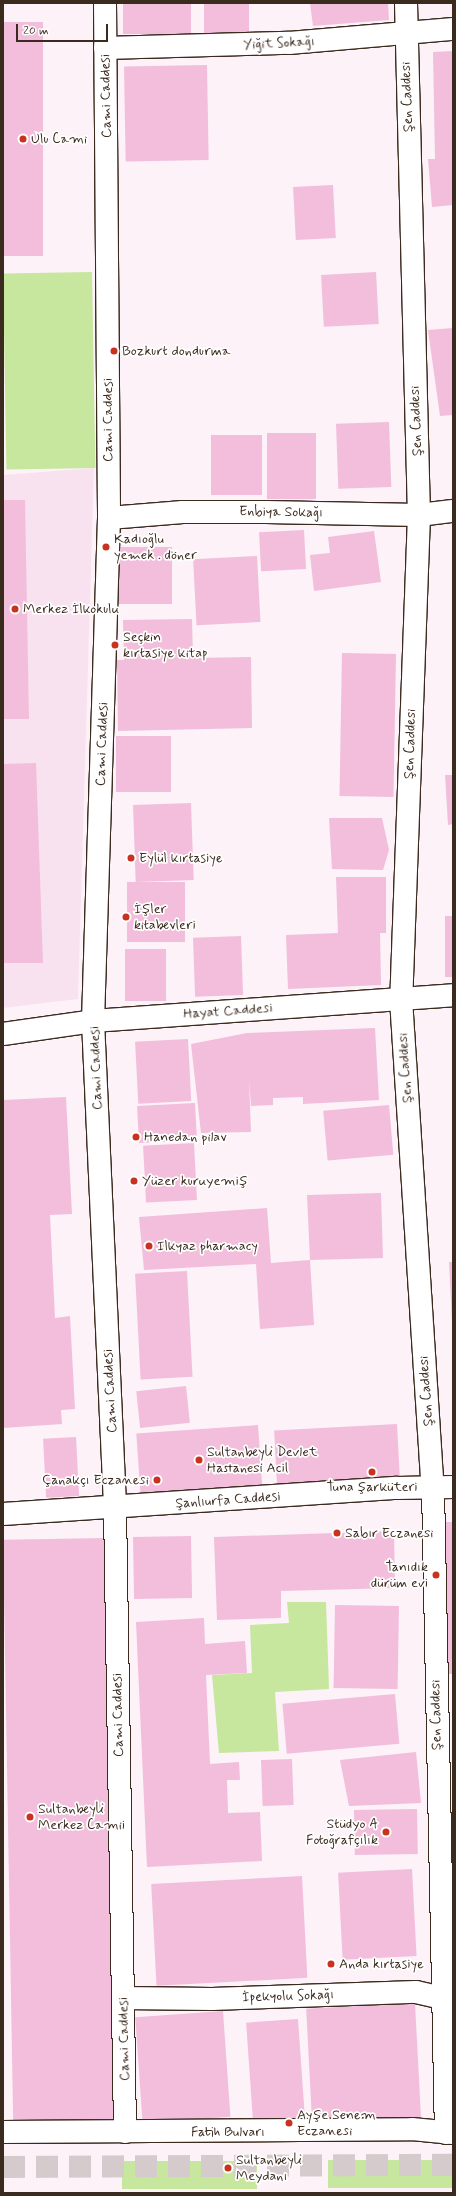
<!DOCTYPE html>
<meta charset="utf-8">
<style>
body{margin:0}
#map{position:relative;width:456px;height:2196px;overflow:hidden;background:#fcf2f8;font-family:Mynerve,sans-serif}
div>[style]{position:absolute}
.built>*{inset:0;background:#f9e2ef}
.green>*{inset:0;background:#c7e69e;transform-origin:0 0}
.building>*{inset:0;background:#f2bedb;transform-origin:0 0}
.major-tunnel>*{height:22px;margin-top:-11px;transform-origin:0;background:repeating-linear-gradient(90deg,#d5cacc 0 22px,transparent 0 33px)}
.roads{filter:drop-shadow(1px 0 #3b2a1e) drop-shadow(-1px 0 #3b2a1e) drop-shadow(0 1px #3b2a1e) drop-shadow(0 -1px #3b2a1e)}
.minor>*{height:22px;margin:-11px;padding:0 11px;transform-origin:11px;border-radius:11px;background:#fff}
.dots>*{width:11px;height:11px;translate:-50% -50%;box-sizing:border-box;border:2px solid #fff;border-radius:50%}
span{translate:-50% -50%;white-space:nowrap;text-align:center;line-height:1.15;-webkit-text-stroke:3.5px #fff;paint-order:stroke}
.street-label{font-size:14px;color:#3b2a1e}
.poi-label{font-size:14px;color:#3b2a1e}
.left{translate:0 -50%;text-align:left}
.right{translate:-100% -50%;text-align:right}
.frame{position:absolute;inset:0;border:4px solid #3b2a1e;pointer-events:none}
.scale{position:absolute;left:16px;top:24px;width:92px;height:18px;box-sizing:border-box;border:2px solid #3b2a1e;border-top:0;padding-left:5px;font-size:12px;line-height:14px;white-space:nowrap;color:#3b2a1e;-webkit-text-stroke:3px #fff;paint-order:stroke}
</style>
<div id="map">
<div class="built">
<div style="clip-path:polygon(94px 468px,78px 999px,3px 1008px,3px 475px)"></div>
</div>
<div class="green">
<div style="left:92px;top:272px;width:196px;height:89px;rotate:89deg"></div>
<div style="clip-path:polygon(287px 1602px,326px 1602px,329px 1689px,275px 1692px,279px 1751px,219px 1753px,212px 1675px,252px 1673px,250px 1625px,289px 1623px)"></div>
<div style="left:328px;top:2160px;width:125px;height:28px"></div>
<div style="left:122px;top:2161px;width:135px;height:28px"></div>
</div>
<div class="building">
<div style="left:123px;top:3px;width:68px;height:31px"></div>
<div style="left:204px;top:3px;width:45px;height:30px"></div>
<div style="clip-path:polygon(310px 3px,388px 3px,389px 20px,313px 26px)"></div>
<div style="left:3px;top:22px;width:40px;height:234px"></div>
<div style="clip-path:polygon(453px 51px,453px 205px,432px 207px,428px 159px,435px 159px,433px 52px)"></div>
<div style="left:207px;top:65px;width:95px;height:83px;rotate:89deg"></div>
<div style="left:333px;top:185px;width:53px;height:40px;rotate:87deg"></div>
<div style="left:376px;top:272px;width:52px;height:55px;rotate:87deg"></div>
<div style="clip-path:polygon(453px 328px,453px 415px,440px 416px,428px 330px)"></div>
<div style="left:389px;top:422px;width:65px;height:53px;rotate:88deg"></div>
<div style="left:267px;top:433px;width:49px;height:66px"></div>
<div style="left:211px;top:435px;width:51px;height:60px"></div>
<div style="clip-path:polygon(3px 500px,25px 500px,29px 719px,3px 719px)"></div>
<div style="left:304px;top:530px;width:39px;height:45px;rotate:87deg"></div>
<div style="clip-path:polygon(374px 531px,381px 582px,314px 591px,310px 555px,330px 553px,328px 537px)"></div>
<div style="left:118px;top:547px;width:54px;height:57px"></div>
<div style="left:257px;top:556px;width:66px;height:64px;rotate:87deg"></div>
<div style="clip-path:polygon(192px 619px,193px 658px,251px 657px,252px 728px,118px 731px,117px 660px,124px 660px,123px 620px)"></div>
<div style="left:342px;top:653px;width:54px;height:143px;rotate:1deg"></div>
<div style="left:116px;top:736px;width:55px;height:56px"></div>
<div style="clip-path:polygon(36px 763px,43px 963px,3px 963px,3px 764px)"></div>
<div style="clip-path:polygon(445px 775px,453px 775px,453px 824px,448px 825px)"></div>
<div style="left:191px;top:803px;width:77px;height:58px;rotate:88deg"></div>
<div style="clip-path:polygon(329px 818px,382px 818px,389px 850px,383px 870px,332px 869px)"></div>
<div style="clip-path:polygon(336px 877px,386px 877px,386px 933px,380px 933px,381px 985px,288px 989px,286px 935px,338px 933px)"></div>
<div style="left:185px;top:882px;width:60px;height:58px;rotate:90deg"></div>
<div style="left:453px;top:916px;width:61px;height:8px;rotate:90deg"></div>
<div style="left:241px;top:936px;width:59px;height:48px;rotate:88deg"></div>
<div style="left:125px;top:949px;width:41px;height:52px"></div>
<div style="clip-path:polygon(375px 1028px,379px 1100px,303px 1104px,303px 1097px,273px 1098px,273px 1105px,251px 1106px,249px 1080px,251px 1132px,201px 1133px,191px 1044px,247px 1033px)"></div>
<div style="left:188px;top:1039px;width:62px;height:53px;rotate:87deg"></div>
<div style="clip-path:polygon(66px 1097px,72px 1214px,50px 1215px,55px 1318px,70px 1316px,75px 1409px,61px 1410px,62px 1424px,3px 1428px,3px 1100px)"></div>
<div style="left:195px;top:1103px;width:37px;height:58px;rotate:87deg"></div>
<div style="left:389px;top:1105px;width:50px;height:66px;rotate:85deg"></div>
<div style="left:194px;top:1143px;width:57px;height:51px;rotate:87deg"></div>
<div style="clip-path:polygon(381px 1193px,383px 1258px,310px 1260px,314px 1325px,260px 1329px,256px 1264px,144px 1270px,139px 1217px,267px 1208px,271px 1263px,310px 1260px,307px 1195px)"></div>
<div style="clip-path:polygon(449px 1262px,453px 1262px,453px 1322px,452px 1322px)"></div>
<div style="left:187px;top:1271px;width:106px;height:52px;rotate:87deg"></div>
<div style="left:186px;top:1386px;width:37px;height:50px;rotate:84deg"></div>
<div style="left:397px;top:1424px;width:56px;height:123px;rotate:87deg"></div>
<div style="left:258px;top:1425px;width:61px;height:122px;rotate:86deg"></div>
<div style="left:76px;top:1437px;width:59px;height:33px;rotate:87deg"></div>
<div style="clip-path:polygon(438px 1522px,453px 1522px,453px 1674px,444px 1674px)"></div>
<div style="clip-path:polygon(394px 1531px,395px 1588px,281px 1591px,281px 1618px,217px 1620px,214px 1537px)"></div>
<div style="left:191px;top:1536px;width:62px;height:58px;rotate:89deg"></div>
<div style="left:106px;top:1538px;width:584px;height:103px;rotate:89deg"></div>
<div style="left:335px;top:1605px;width:64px;height:83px;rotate:1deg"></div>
<div style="clip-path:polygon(204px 1618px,205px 1644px,245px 1641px,247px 1673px,206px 1675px,210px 1764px,239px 1762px,240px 1780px,227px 1780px,228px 1813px,260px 1812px,262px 1861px,147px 1867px,136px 1622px)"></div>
<div style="left:395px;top:1694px;width:50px;height:113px;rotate:85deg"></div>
<div style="clip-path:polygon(416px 1752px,421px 1803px,349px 1806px,340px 1760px)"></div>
<div style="left:292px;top:1759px;width:46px;height:31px;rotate:88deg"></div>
<div style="left:417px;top:1809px;width:45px;height:63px;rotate:89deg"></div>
<div style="left:412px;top:1869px;width:87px;height:74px;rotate:87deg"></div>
<div style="left:302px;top:1876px;width:102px;height:151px;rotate:87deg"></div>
<div style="left:415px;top:2003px;width:114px;height:109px;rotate:87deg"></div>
<div style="left:223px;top:2011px;width:106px;height:88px;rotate:86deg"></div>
<div style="left:298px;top:2019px;width:103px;height:52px;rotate:86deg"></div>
</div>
<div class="major-tunnel">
<div style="left:3px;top:2167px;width:450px;rotate:-0.3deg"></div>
</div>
<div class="roads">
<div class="minor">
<div style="left:105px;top:3px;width:515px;rotate:89.55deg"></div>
<div style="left:109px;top:518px;width:503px;rotate:91.82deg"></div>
<div style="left:93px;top:1021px;width:486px;rotate:87.4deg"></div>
<div style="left:115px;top:1507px;width:625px;rotate:89.08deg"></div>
<div style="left:406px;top:3px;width:512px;rotate:88.55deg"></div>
<div style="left:419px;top:515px;width:484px;rotate:92.1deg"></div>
<div style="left:401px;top:999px;width:490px;rotate:86.3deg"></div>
<div style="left:433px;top:1488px;width:645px;rotate:88.85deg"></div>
<div style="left:105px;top:48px;width:184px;rotate:-1.6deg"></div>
<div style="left:289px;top:43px;width:165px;rotate:-4.9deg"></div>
<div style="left:109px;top:518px;width:74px;rotate:-4.6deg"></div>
<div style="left:183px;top:512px;width:83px"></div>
<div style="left:266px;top:512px;width:153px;rotate:1.1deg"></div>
<div style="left:419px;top:515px;width:34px;rotate:-7deg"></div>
<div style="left:3px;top:1034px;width:91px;rotate:-8.2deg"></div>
<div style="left:93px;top:1021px;width:361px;rotate:-4.1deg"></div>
<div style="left:3px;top:1514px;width:395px;rotate:-3.8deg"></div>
<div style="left:397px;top:1488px;width:56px;rotate:-1deg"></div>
<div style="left:123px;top:1998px;width:89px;rotate:0.6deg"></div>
<div style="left:212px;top:1999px;width:204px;rotate:-2deg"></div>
<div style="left:416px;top:1992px;width:28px;rotate:13deg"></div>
<div style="left:443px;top:1998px;width:10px"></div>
<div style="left:3px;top:2132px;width:409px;rotate:-0.4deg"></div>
<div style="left:412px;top:2129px;width:41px;rotate:5.6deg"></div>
</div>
</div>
<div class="dots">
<div style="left:23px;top:139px;background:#c8321e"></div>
<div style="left:114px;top:351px;background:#c8321e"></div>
<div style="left:106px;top:547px;background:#c8321e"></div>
<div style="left:15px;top:609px;background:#c8321e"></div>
<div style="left:115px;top:645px;background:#c8321e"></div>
<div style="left:131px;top:858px;background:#c8321e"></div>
<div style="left:126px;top:917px;background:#c8321e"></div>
<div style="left:136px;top:1137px;background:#c8321e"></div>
<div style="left:134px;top:1181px;background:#c8321e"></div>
<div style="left:149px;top:1246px;background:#c8321e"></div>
<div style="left:199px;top:1460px;background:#c8321e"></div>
<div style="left:372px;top:1472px;background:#c8321e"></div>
<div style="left:157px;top:1480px;background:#c8321e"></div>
<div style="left:337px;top:1533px;background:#c8321e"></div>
<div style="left:436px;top:1575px;background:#c8321e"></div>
<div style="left:30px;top:1817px;background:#c8321e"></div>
<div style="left:386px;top:1832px;background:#c8321e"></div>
<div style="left:331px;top:1964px;background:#c8321e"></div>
<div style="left:289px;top:2123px;background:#c8321e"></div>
<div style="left:228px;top:2168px;background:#c8321e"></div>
</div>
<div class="street-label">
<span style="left:279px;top:43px;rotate:-3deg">Yiğit Sokağı</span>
<span style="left:106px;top:96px;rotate:-91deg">Cami Caddesi</span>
<span style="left:407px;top:97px;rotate:-92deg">Şen Caddesi</span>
<span style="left:108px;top:420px;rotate:-90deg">Cami Caddesi</span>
<span style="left:416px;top:421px;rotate:-92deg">Şen Caddesi</span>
<span style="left:281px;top:512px;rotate:1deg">Enbiya Sokağı</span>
<span style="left:102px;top:744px;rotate:-88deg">Cami Caddesi</span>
<span style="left:410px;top:744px;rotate:-88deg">Şen Caddesi</span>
<span style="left:228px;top:1011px;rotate:-4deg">Hayat Caddesi</span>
<span style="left:96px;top:1068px;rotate:-92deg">Cami Caddesi</span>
<span style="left:405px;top:1068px;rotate:-94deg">Şen Caddesi</span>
<span style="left:110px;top:1391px;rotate:-93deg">Cami Caddesi</span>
<span style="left:426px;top:1391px;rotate:-94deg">Şen Caddesi</span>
<span style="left:228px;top:1500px;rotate:-4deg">Şanlıurfa Caddesi</span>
<span style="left:118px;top:1715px;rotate:-91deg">Cami Caddesi</span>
<span style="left:436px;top:1715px;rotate:-91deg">Şen Caddesi</span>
<span style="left:288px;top:1996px;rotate:-2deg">İpekyolu Sokağı</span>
<span style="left:124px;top:2039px;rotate:-91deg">Cami Caddesi</span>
<span style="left:228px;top:2132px">Fatih Bulvarı</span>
</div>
<div class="poi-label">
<span class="left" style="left:31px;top:139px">Ulu Cami</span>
<span class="left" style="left:122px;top:351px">Bozkurt dondurma</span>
<span class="left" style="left:114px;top:547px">Kadıoğlu<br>yemek . döner</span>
<span class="left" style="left:23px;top:609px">Merkez İlkokulu</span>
<span class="left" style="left:123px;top:645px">Seçkin<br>kırtasiye kitap</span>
<span class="left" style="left:139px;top:858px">Eylül kırtasiye</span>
<span class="left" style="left:134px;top:917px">İşler<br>kitabevleri</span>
<span class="left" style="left:144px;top:1137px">Hanedan pilav</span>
<span class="left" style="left:142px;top:1181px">Yüzer kuruyemiş</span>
<span class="left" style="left:157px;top:1246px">Ilkyaz pharmacy</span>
<span class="left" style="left:207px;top:1460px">Sultanbeyli Devlet<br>Hastanesi Acil</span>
<span class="right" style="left:149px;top:1480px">Çanakçı Eczanesi</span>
<span style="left:372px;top:1487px">Tuna şarküteri</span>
<span class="left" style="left:345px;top:1533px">Sabır Eczanesi</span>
<span class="right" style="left:428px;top:1575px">Tanıdık<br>dürüm evi</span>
<span class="left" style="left:38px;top:1817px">Sultanbeyli<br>Merkez Camii</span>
<span class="right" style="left:378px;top:1832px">Stüdyo A<br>Fotoğrafçılık</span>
<span class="left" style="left:339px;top:1964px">Anda kırtasiye</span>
<span class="left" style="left:297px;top:2123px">Ayşe Senem<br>Eczanesi</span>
<span class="left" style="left:236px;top:2168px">Sultanbeyli<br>Meydanı</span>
</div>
<div class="frame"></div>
<div class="scale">20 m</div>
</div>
